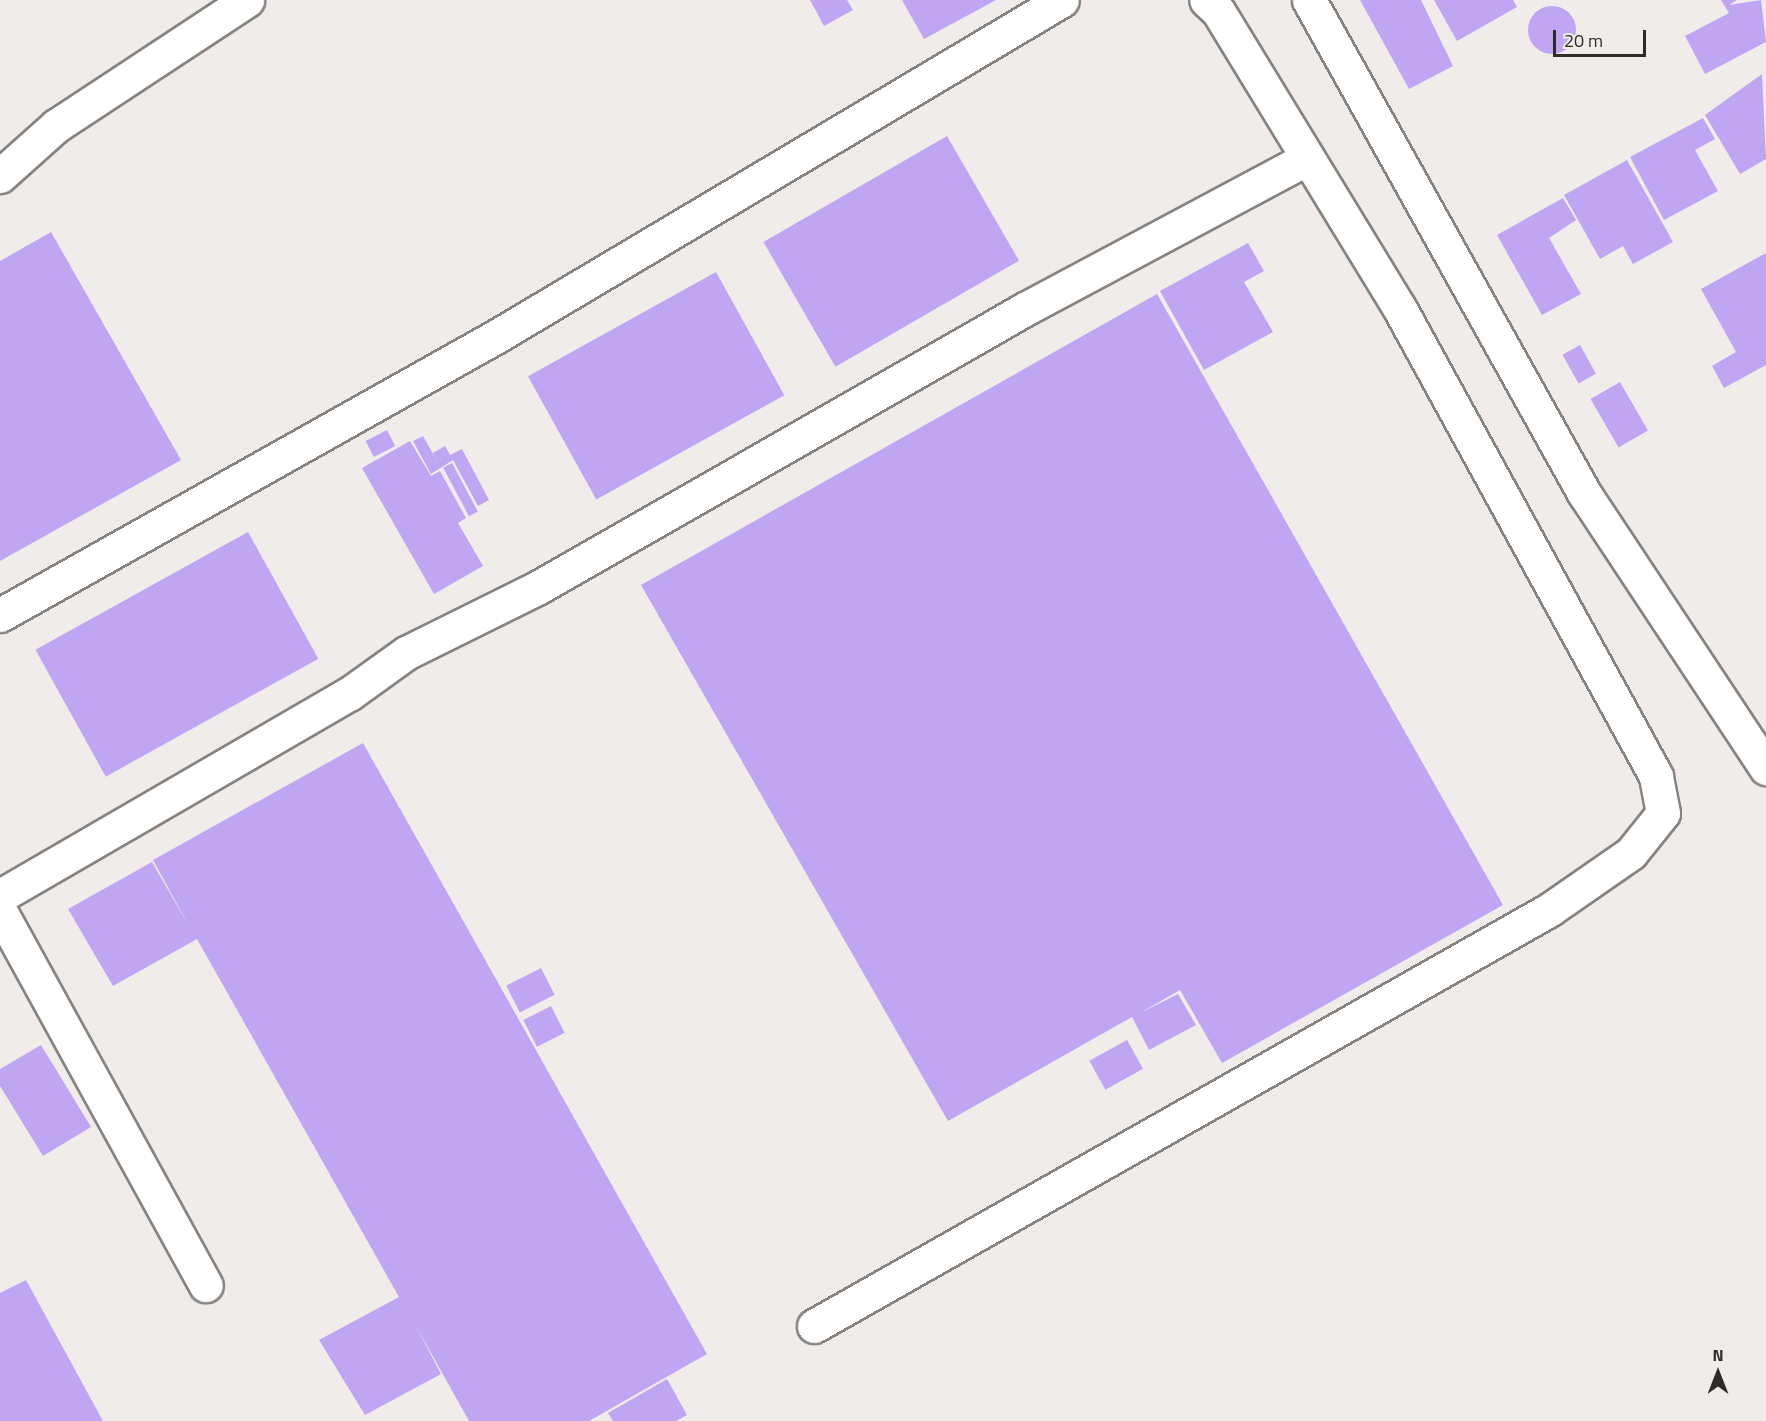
<!DOCTYPE html>
<style>
body{margin:0}
#map{position:relative;width:1766px;height:1421px;overflow:hidden;background:#f0ecea;font-family:"Titillium Web",sans-serif}
div>[style]{position:absolute}
.building>*{inset:0;background:#c0a5f3;transform-origin:0 0}
.round{border-radius:50%}
.roads{filter:drop-shadow(2px 0 #868380) drop-shadow(-2px 0 #868380) drop-shadow(0 2px #868380) drop-shadow(0 -2px #868380)}
.minor>*{height:33px;margin:-16.5px;padding:0 16.5px;transform-origin:16.5px;border-radius:16.5px;background:#fff}
span{translate:-50% -50%;white-space:nowrap;text-align:center;line-height:1.15;-webkit-text-stroke:4.5px #f0ecea;paint-order:stroke}
.north{position:absolute;left:1688px;top:1343px;width:60px;height:60px;-webkit-text-stroke:4px #f0ecea;paint-order:stroke;rotate:0deg;font-size:16px;font-weight:700;line-height:24px;text-align:center;color:#2e2c2b}
.north::after{content:'';display:block;margin:auto;width:21px;height:27px;background:#2e2c2b;clip-path:polygon(50% 0,100% 100%,50% 72%,0 100%)}
.scale{position:absolute;left:1553px;top:30px;width:93px;height:27px;box-sizing:border-box;border:3px solid #2e2c2b;border-top:0;padding-left:8px;font-size:18px;line-height:21px;white-space:nowrap;color:#2e2c2b;-webkit-text-stroke:4px #f0ecea;paint-order:stroke}
</style>
<div id="map">
<div class="building">
<div style="clip-path:polygon(810px 0,847px 0,853px 10px,824px 26px)"></div>
<div style="clip-path:polygon(902px 0,996px 0,924px 39px)"></div>
<div style="clip-path:polygon(1360px 0,1421px 0,1453px 66px,1409px 89px)"></div>
<div style="clip-path:polygon(1434px 0,1513px 0,1517px 7px,1457px 41px)"></div>
<div style="clip-path:polygon(1721px 0,1737px 0,1729px 5px,1761px 0,1766px 42px,1705px 74px,1685px 36px,1729px 13px)"></div>
<div class="round" style="left:1528px;top:6px;width:48px;height:48px"></div>
<div style="clip-path:polygon(1762px 74px,1766px 159px,1740px 174px,1705px 115px)"></div>
<div style="clip-path:polygon(1703px 118px,1715px 139px,1695px 150px,1718px 191px,1664px 220px,1630px 157px)"></div>
<div style="left:947px;top:136px;width:144px;height:212px;rotate:60deg"></div>
<div style="clip-path:polygon(1627px 160px,1673px 242px,1633px 264px,1623px 246px,1600px 259px,1564px 195px)"></div>
<div style="clip-path:polygon(1563px 198px,1576px 220px,1549px 238px,1581px 294px,1542px 315px,1497px 235px)"></div>
<div style="clip-path:polygon(51px 232px,181px 460px,0 561px,0 261px)"></div>
<div style="clip-path:polygon(1248px 243px,1264px 271px,1244px 282px,1273px 332px,1204px 370px,1160px 291px)"></div>
<div style="clip-path:polygon(1766px 253px,1766px 365px,1724px 388px,1712px 366px,1736px 352px,1701px 289px)"></div>
<div style="left:716px;top:272px;width:141px;height:215px;rotate:61deg"></div>
<div style="clip-path:polygon(1157px 294px,1503px 905px,1222px 1063px,1180px 990px,1140px 1013px,1178px 994px,1196px 1025px,1149px 1050px,1132px 1017px,948px 1121px,641px 585px)"></div>
<div style="left:1580px;top:345px;width:33px;height:20px;rotate:61deg"></div>
<div style="left:1620px;top:382px;width:56px;height:34px;rotate:60deg"></div>
<div style="left:387px;top:430px;width:18px;height:24px;rotate:63deg"></div>
<div style="clip-path:polygon(423px 436px,437px 461px,433px 453px,445px 446px,450px 455px,462px 449px,489px 500px,478px 506px,453px 460px,431px 474px,413px 441px)"></div>
<div style="clip-path:polygon(410px 441px,431px 476px,440px 471px,466px 518px,458px 523px,483px 566px,434px 594px,362px 468px)"></div>
<div style="left:452px;top:463px;width:55px;height:10px;rotate:62deg"></div>
<div style="left:248px;top:532px;width:145px;height:243px;rotate:61deg"></div>
<div style="clip-path:polygon(363px 743px,707px 1354px,589px 1421px,469px 1421px,416px 1326px,441px 1374px,365px 1415px,319px 1340px,399px 1297px,197px 939px,113px 986px,68px 909px,152px 862px,189px 926px,153px 860px)"></div>
<div style="left:541px;top:968px;width:30px;height:39px;rotate:63deg"></div>
<div style="left:551px;top:1006px;width:30px;height:31px;rotate:63deg"></div>
<div style="left:1127px;top:1040px;width:33px;height:43px;rotate:61deg"></div>
<div style="clip-path:polygon(41px 1045px,91px 1127px,43px 1156px,0 1086px,0 1069px)"></div>
<div style="clip-path:polygon(26px 1280px,103px 1421px,0 1421px,0 1293px)"></div>
<div style="clip-path:polygon(667px 1379px,687px 1415px,676px 1421px,613px 1421px,608px 1413px)"></div>
</div>
<div class="roads">
<div class="minor">
<div style="left:1309px;top:0;width:565px;rotate:60.85deg"></div>
<div style="left:1584px;top:493px;width:330px;rotate:56.5deg"></div>
<div style="left:0;top:176px;width:75px;rotate:-41.8deg"></div>
<div style="left:56px;top:126px;width:229px;rotate:-33.4deg"></div>
<div style="left:0;top:615px;width:570px;rotate:-29.31deg"></div>
<div style="left:497px;top:336px;width:657px;rotate:-30.74deg"></div>
<div style="left:0;top:896px;width:403px;rotate:-30.1deg"></div>
<div style="left:349px;top:694px;width:70px;rotate:-35.7deg"></div>
<div style="left:406px;top:653px;width:148px;rotate:-26.4deg"></div>
<div style="left:539px;top:587px;width:560px;rotate:-29.77deg"></div>
<div style="left:1025px;top:309px;width:319px;rotate:-28.1deg"></div>
<div style="left:0;top:911px;width:427px;rotate:61.2deg"></div>
<div style="left:814px;top:1326px;width:845px;rotate:-29.51deg"></div>
<div style="left:1549px;top:910px;width:100px;rotate:-34.8deg"></div>
<div style="left:1631px;top:853px;width:51px;rotate:-51.3deg"></div>
<div style="left:1663px;top:813px;width:38px;rotate:-101deg"></div>
<div style="left:1656px;top:776px;width:533px;rotate:-118.73deg"></div>
<div style="left:1400px;top:309px;width:349px;rotate:-121.4deg"></div>
<div style="left:1218px;top:11px;width:16px;rotate:-137deg"></div>
</div>
</div>
<div class="north">N</div>
<div class="scale">20 m</div>
</div>
